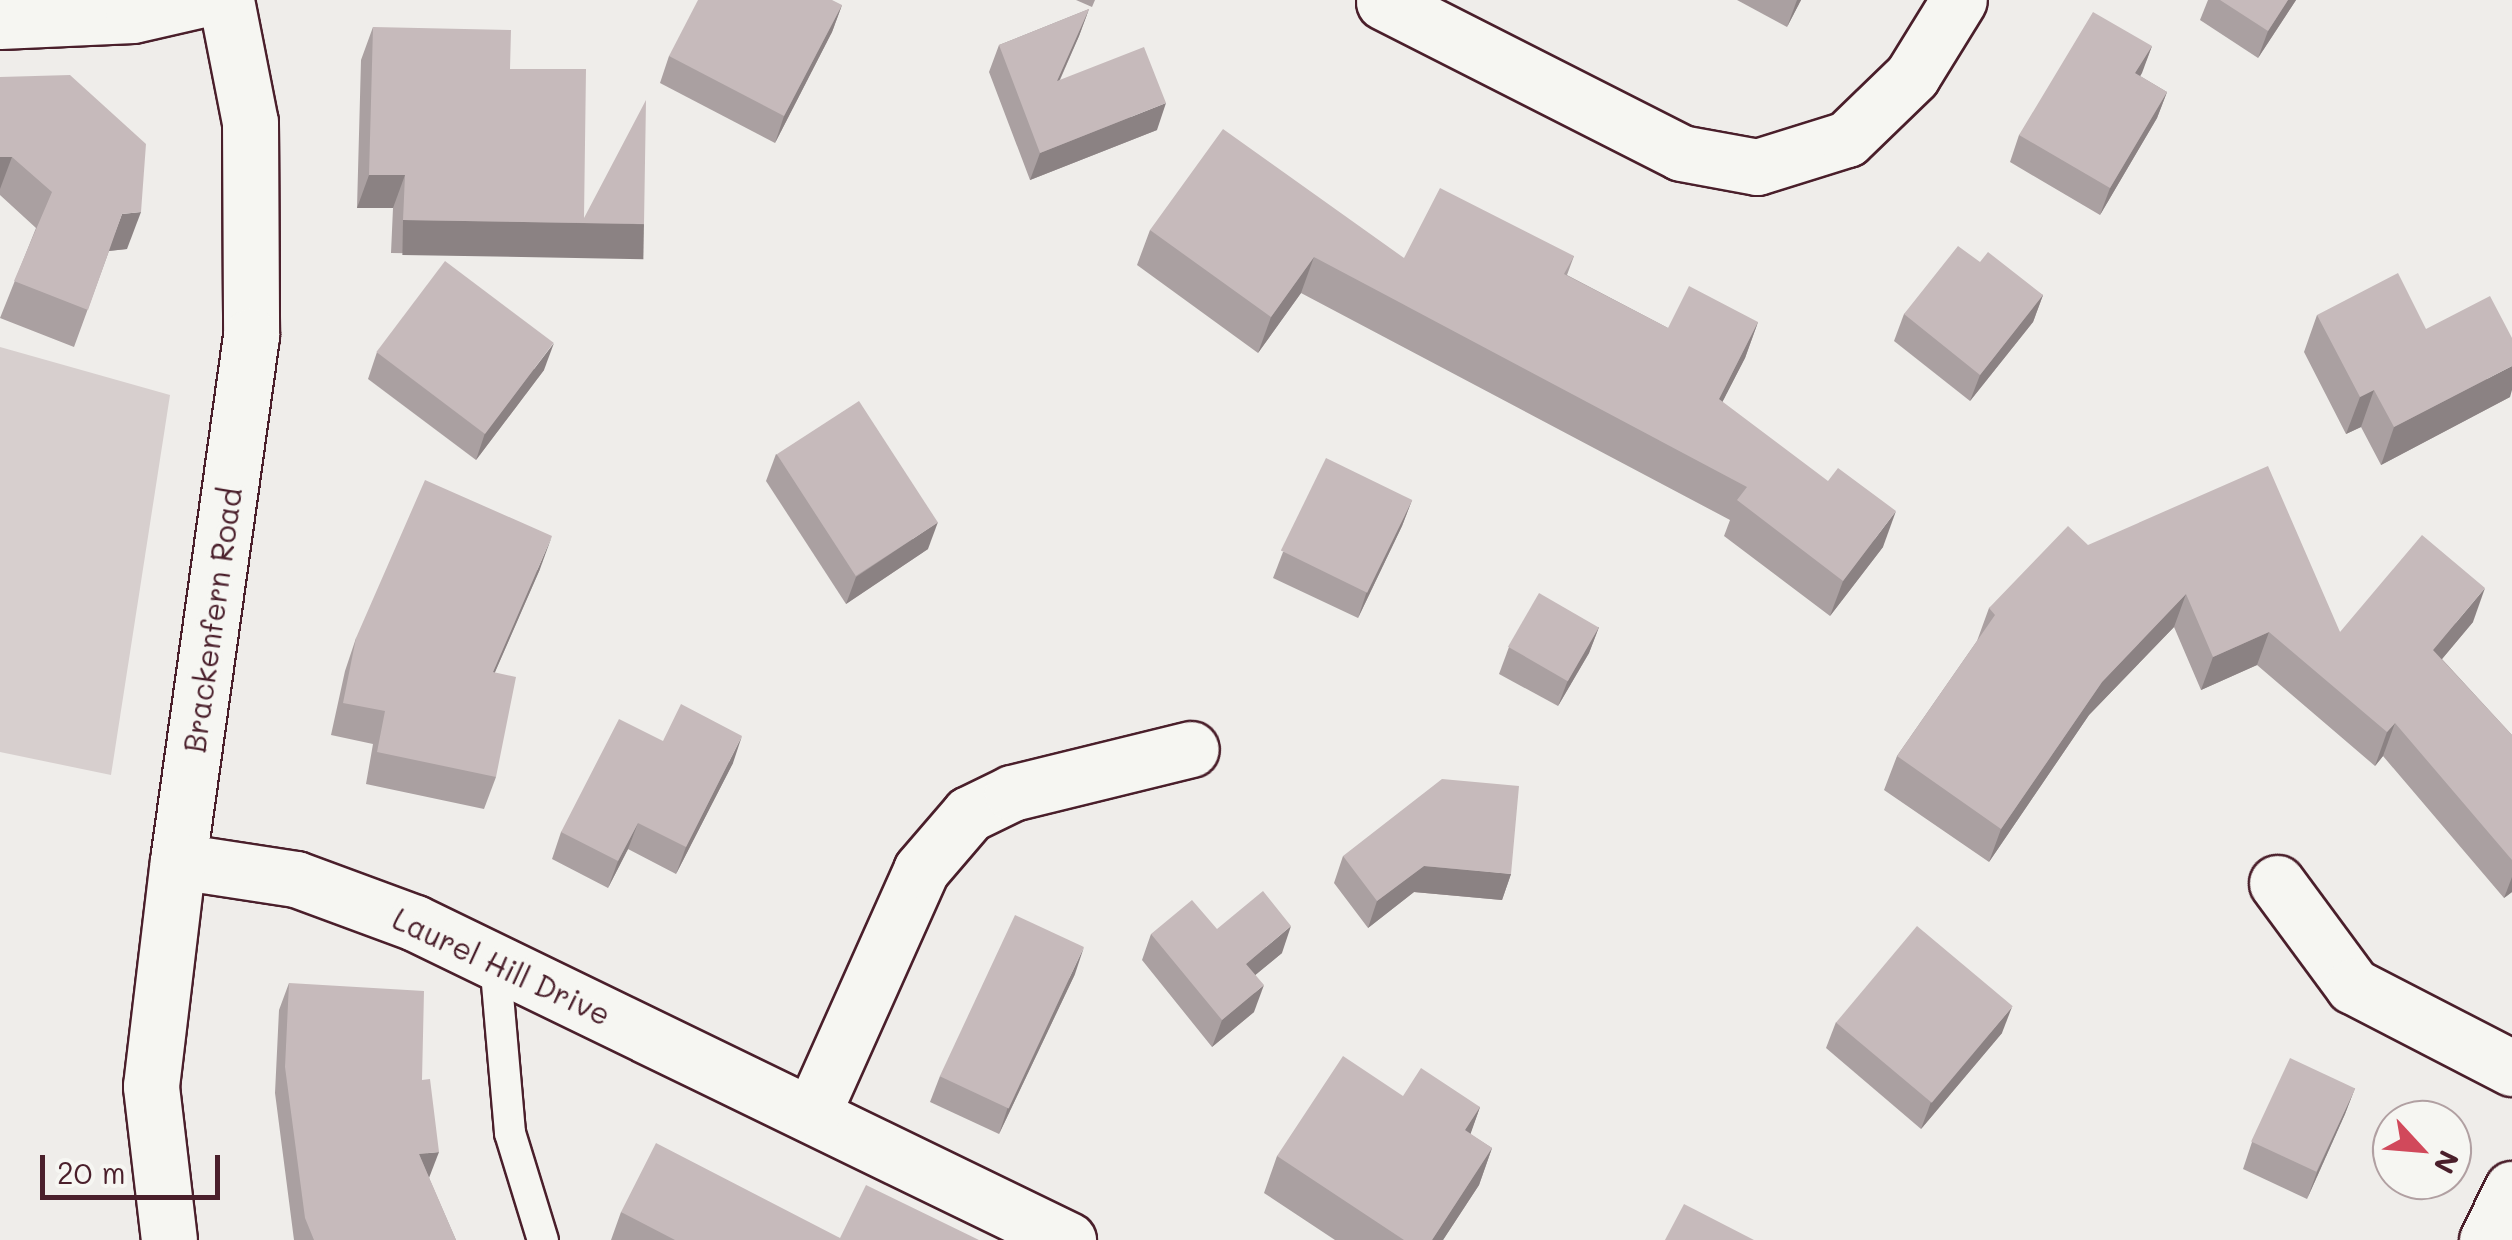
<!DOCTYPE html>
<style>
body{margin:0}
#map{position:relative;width:2512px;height:1240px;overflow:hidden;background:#efedea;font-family:Mali,sans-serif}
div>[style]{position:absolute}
.green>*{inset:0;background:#d7cfce}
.roads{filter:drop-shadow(2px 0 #4a1f2b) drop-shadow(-2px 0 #4a1f2b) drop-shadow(0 2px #4a1f2b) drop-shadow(0 -2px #4a1f2b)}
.service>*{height:30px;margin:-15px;padding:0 15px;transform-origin:15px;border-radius:15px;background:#f6f6f2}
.minor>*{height:55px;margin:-27.5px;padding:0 27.5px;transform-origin:27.5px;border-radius:27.5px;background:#f6f6f2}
.tertiary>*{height:55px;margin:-27.5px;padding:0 27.5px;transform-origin:27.5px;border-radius:27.5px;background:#f6f6f2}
.wall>*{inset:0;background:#aaa0a1}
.shaded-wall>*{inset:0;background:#8b8283;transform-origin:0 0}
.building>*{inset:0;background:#c6babb;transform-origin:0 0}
span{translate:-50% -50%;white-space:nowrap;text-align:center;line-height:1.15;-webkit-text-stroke:8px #f6f6f2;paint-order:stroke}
.street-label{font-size:30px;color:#4a1f2b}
.north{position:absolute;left:2372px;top:1100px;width:100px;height:100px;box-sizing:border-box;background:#f6f6f2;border:2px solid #b1a0a2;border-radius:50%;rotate:116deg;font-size:28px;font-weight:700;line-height:40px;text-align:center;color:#4a1f2b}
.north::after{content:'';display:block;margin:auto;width:35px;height:45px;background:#d1495b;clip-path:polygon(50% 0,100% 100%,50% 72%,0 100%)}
.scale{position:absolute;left:40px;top:1155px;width:180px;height:45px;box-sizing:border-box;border:5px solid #4a1f2b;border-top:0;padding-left:12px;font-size:30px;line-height:35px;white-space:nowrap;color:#4a1f2b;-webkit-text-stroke:8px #f6f6f2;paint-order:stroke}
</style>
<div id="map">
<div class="green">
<div style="clip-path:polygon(0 347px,170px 395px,111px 775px,0 752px)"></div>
</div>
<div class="roads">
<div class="service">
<div style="left:495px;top:961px;width:173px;rotate:85deg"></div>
<div style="left:510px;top:1133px;width:112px;rotate:72.9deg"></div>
</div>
<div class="minor">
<div style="left:226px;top:0;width:124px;rotate:78.9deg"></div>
<div style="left:250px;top:122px;width:214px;rotate:89.7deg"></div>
<div style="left:251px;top:336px;width:530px;rotate:97.92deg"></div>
<div style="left:178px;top:861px;width:119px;rotate:8.7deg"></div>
<div style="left:296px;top:879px;width:127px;rotate:20.3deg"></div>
<div style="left:415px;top:923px;width:726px;rotate:25.89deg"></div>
<div style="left:1384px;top:2px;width:333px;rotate:26.9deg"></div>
<div style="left:1681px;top:153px;width:77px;rotate:10.4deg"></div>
<div style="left:1757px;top:167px;width:94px;rotate:-17.3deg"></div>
<div style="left:1847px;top:139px;width:91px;rotate:-44.1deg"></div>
<div style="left:1912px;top:76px;width:89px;rotate:-58.3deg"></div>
<div style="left:0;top:21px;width:133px;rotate:-2.6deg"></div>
<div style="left:133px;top:15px;width:67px;rotate:-13deg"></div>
<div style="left:2277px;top:883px;width:128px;rotate:53.6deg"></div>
<div style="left:2353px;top:986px;width:179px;rotate:27.3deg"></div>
<div style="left:813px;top:1112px;width:265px;rotate:-65.9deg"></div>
<div style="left:921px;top:870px;width:74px;rotate:-49.4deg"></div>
<div style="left:969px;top:814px;width:48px;rotate:-26deg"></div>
<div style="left:1012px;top:793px;width:184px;rotate:-13.8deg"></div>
<div style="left:2487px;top:1240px;width:57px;rotate:-63.9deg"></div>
</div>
<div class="tertiary">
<div style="left:169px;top:1240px;width:155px;rotate:-96.7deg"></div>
<div style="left:151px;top:1086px;width:227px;rotate:-83.2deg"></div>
</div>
</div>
<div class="wall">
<div style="clip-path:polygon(1076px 0,1095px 0,1092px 7px)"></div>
<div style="clip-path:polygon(1737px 0,1801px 0,1787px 27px)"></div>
<div style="clip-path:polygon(2208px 0,2296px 0,2258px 58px,2200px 20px)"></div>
<div style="clip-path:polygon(842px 5px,832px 32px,775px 143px,660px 83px,669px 56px)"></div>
<div style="clip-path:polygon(1089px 9px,1079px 36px,1060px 80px,1157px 130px,1030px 180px,989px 72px,999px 45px)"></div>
<div style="clip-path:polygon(373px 27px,510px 69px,584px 218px,644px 224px,632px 257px,391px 253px,393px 208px,357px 208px,361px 60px)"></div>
<div style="clip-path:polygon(2152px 46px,2140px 76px,2167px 92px,2157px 118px,2100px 215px,2010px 162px,2019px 135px)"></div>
<div style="clip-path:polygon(0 77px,127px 249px,109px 251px,74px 347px,0 318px,36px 228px,0 195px)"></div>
<div style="clip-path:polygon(1150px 230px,1404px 258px,1574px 256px,1567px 275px,1668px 328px,1758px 322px,1745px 358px,1722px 402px,1883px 547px,1830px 616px,1724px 536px,1730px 520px,1301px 293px,1258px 353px,1137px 265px)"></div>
<div style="clip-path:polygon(1980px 262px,2043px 295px,2033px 322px,1970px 401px,1894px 341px,1904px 314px)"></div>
<div style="clip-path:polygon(2317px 315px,2426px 329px,2510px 397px,2381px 465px,2361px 427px,2346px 434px,2304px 352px)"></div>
<div style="clip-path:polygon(377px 352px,544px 370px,476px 460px,368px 379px)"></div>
<div style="clip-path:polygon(776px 454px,928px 549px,846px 604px,766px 481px)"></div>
<div style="clip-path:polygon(1412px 500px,1402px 526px,1358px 618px,1273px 578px,1283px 552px)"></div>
<div style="clip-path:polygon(2088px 545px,2340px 632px,2473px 622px,2442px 659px,2512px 735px,2512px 892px,2504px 898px,2383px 756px,2375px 766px,2257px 665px,2201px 690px,2174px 627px,2089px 715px,1989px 862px,1884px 790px,1897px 756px,1977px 641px,1989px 608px)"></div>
<div style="clip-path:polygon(540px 569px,495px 672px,496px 777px,484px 809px,366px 784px,373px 744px,331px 735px,345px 671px,356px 638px)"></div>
<div style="clip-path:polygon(1599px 627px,1589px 653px,1558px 706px,1499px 674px,1509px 647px)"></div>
<div style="clip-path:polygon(663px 741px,733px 763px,676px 874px,628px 849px,608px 888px,552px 859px,561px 832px)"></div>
<div style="clip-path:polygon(1343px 856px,1511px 874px,1502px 900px,1414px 892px,1368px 928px,1334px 883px)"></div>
<div style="clip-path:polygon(1217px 929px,1282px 953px,1255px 975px,1254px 1012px,1212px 1047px,1142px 960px,1151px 934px)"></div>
<div style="clip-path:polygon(1075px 974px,999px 1134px,930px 1102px,940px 1076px)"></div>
<div style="clip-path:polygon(289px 983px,422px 1080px,429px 1178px,456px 1240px,294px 1240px,275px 1093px,279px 1010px)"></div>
<div style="clip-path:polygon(1836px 1022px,2002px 1033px,1921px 1129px,1826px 1048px)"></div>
<div style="clip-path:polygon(2355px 1088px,2345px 1114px,2307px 1199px,2243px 1169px,2252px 1142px)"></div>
<div style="clip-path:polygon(1403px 1096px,1480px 1107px,1470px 1134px,1492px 1148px,1479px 1185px,1443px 1240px,1335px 1240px,1264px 1193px,1277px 1156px)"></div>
<div style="clip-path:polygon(621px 1212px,840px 1238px,979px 1240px,611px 1240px)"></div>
</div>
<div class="shaded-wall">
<div style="clip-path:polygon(1797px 0,1801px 0,1787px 27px)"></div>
<div style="clip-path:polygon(2288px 0,2296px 0,2258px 58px,2268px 31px)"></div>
<div style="clip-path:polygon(842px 5px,832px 32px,775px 143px,784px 116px)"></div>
<div style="clip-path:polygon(1089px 9px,1079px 36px,1047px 108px,1057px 81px)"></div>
<div style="clip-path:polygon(2152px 46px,2142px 73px,2126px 100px,2135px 73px)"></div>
<div style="clip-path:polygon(2167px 92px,2157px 118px,2100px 215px,2110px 188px)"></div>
<div style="clip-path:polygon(1166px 103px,1157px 130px,1030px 180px,1040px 153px)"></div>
<div style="clip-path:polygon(0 157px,12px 157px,0 189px)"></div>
<div style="clip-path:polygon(369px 175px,405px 175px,393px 208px,357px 208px)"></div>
<div style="clip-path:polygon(141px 212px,127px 249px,108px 251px,122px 214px)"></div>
<div style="left:403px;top:220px;width:241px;height:35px;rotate:1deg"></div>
<div style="clip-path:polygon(1314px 257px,1301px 293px,1258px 353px,1271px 317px)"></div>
<div style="clip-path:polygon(2043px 295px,2033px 322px,1970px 401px,1980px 375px)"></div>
<div style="clip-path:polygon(1758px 322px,1745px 358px,1706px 434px,1719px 399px)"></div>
<div style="clip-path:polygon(554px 343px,544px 370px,476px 460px,485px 433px)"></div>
<div style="clip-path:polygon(2512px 366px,2512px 390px,2510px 397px,2381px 465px,2394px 427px)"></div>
<div style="clip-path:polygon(2374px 390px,2361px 427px,2346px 434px,2360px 397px)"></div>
<div style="clip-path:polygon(1412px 500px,1402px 526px,1358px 618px,1367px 591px)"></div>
<div style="clip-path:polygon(1896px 511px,1883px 547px,1830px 616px,1843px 581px)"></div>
<div style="clip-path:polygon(938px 522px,928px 549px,846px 604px,856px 577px)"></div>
<div style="clip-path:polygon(552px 536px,540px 569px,481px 704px,493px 672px)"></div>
<div style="clip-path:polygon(2485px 588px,2473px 622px,2421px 684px,2433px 650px)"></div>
<div style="clip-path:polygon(2186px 594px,2174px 627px,2089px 715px,1989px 862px,2001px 829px,2102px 682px)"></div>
<div style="clip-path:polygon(1599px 627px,1589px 653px,1558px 706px,1568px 680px)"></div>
<div style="clip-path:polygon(2269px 632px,2257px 665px,2201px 690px,2213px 657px)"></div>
<div style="clip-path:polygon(2395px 723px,2383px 756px,2375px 766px,2387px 732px)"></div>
<div style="clip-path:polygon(742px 736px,733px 763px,676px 874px,686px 847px)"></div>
<div style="clip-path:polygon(638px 823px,628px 849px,608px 888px,618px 861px)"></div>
<div style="clip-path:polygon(1424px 866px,1511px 874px,1502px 900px,1414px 892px,1368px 928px,1377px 901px)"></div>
<div style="clip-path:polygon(2512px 877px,2512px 892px,2504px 898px)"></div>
<div style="clip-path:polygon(1291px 926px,1282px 953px,1236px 991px,1246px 964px)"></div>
<div style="clip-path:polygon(1084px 947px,1075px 974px,999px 1134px,1008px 1107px)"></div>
<div style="clip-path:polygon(1264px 985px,1254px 1012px,1212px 1047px,1222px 1020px)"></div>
<div style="clip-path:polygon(2012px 1007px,2002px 1033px,1921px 1129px,1931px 1102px)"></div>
<div style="clip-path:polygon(2355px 1088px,2345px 1114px,2307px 1199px,2317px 1172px)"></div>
<div style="clip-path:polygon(1480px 1107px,1467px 1144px,1465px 1130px)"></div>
<div style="clip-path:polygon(1492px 1148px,1479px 1185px,1443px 1240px,1432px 1240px)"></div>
<div style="clip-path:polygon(439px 1152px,429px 1178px,419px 1154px)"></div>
</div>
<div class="building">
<div style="clip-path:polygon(698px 0,832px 0,842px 5px,784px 116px,669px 56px)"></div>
<div style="clip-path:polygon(2220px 0,2288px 0,2268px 31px)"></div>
<div style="clip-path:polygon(1089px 9px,1057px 81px,1144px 47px,1166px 103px,1040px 153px,999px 45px)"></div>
<div style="clip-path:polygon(2093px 12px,2152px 46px,2135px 73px,2167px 92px,2110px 188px,2019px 135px)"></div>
<div style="clip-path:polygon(373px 27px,511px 30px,510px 69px,586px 69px,584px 218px,646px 100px,644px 224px,403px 220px,405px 175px,369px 175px)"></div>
<div style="clip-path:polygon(70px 75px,146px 144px,141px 212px,122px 214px,88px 310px,14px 281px,52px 192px,12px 157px,0 157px,0 77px)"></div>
<div style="clip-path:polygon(1223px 129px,1404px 258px,1440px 188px,1574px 256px,1564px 274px,1668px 328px,1689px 286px,1758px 322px,1719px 399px,1828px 481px,1838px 468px,1896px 511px,1843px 581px,1737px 500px,1747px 487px,1314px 257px,1271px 317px,1150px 230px)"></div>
<div style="clip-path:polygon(1958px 246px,1980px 262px,1988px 252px,2043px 295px,1980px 375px,1904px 314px)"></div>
<div style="left:445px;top:261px;width:136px;height:114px;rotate:37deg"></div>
<div style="clip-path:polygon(2398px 273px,2426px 329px,2490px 296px,2512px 338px,2512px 366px,2394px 427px,2374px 390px,2360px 397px,2317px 315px)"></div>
<div style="left:859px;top:401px;width:145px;height:98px;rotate:57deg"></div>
<div style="left:1326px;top:458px;width:96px;height:103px;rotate:26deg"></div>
<div style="clip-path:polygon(2268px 466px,2340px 632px,2422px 535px,2485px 588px,2433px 650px,2512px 735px,2512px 860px,2395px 723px,2387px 732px,2269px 632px,2213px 657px,2186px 594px,2102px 682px,2001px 829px,1897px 756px,1995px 615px,1989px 608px,2068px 526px,2088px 545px)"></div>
<div style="clip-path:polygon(425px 480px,552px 536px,493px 672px,516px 677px,496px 777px,377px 752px,385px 711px,343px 703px,356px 638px)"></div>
<div style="left:1539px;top:593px;width:69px;height:62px;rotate:30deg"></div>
<div style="clip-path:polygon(681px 704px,742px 736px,686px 847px,638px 823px,618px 861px,561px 832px,619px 719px,663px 741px)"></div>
<div style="clip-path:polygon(1442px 779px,1519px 786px,1511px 874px,1424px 866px,1377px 901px,1343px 856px)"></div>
<div style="clip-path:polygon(1263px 891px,1291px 926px,1246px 964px,1264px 985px,1222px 1020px,1151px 934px,1192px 900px,1217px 929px)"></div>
<div style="left:1015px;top:915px;width:76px;height:178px;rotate:25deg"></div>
<div style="left:1917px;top:926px;width:125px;height:126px;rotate:40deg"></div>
<div style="clip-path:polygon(289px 983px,424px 991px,422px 1080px,430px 1079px,439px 1152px,419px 1154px,456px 1240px,314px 1240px,305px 1218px,285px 1067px)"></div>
<div style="clip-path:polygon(1343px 1056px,1403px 1096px,1421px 1068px,1480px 1107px,1465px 1130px,1492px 1148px,1432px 1240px,1404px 1240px,1277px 1156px)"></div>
<div style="left:2290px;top:1058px;width:72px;height:92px;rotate:25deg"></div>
<div style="clip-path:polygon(656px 1143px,840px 1238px,866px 1185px,979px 1240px,675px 1240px,621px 1212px)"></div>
<div style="clip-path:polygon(1684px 1204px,1754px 1240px,1665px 1240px)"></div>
</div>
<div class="street-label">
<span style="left:212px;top:620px;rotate:-82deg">Brackenfern Road</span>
<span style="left:502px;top:966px;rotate:25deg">Laurel Hill Drive</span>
</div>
<div class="north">N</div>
<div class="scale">20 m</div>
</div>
